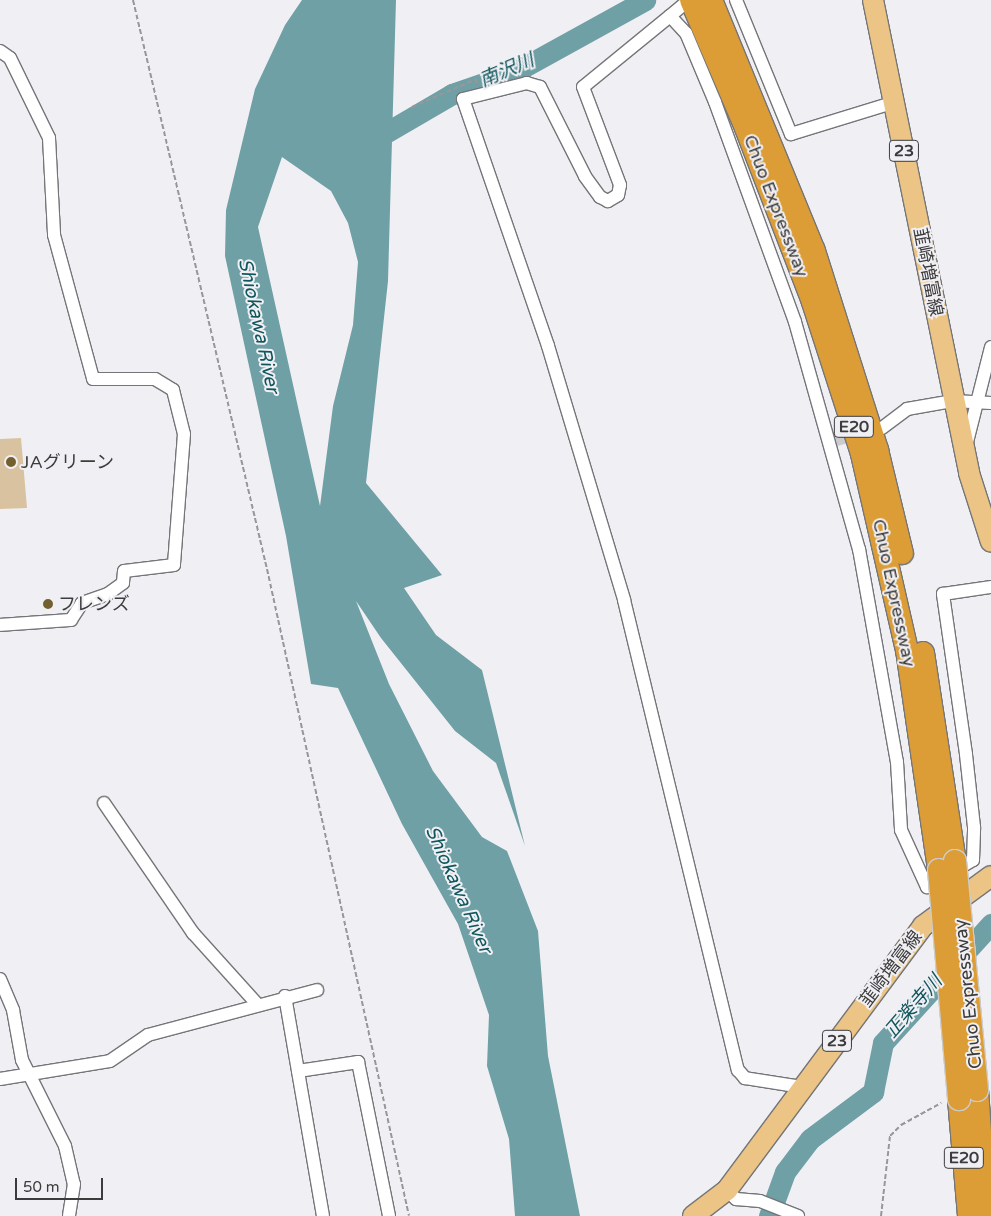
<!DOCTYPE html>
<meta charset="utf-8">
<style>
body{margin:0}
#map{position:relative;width:991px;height:1216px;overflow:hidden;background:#f0f0f4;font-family:"Varela Round","Noto Sans JP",sans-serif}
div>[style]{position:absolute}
.water>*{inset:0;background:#6fa0a5}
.river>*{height:21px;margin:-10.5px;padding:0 10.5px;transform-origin:10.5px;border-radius:10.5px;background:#6fa0a5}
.building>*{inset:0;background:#d9c2a0}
.street-tunnel>*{height:12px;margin-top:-6px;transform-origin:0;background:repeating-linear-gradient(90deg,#cccccf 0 12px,transparent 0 18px)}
.path>*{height:2px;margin-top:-1px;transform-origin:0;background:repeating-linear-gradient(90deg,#97979a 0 5px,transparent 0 7.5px)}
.roads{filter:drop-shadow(1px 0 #747578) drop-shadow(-1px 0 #747578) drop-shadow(0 1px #747578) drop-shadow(0 -1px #747578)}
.street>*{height:12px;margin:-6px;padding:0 6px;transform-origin:6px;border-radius:6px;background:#fff}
.primary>*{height:20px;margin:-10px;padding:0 10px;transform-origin:10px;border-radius:10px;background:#ebc486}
.highway>*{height:22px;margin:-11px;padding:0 11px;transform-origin:11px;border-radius:11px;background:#dd9d36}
.bridges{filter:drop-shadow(1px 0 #cccccd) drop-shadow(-1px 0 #cccccd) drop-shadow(0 1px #cccccd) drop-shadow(0 -1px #cccccd)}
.highway-bridge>*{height:22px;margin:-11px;padding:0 11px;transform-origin:11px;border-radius:11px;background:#dd9d36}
.dots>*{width:14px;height:14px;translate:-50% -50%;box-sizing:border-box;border:2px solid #f0f0f4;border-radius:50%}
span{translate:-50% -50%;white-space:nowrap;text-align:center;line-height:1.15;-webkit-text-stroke:4px #f0f0f4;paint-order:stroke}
.shield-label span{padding:1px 4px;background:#f0f0f4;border:1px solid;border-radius:4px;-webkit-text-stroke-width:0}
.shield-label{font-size:16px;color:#3c3c3d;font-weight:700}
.street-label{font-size:18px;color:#3c3c3d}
.poi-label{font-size:18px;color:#3c3c3d}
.left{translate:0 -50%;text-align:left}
.water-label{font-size:19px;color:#10565d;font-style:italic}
.scale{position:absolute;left:15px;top:1178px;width:88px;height:22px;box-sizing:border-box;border:2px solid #3c3c3d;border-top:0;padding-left:6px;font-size:15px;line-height:18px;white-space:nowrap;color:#3c3c3d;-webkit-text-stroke:4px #f0f0f4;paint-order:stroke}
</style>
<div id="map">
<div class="water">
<div style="clip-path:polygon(evenodd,302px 0,396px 0,388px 281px,366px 483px,442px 575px,404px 588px,436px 635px,482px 670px,525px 846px,496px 763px,455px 731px,381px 638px,356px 601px,389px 684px,433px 771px,482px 837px,507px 851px,538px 931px,548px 1056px,580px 1216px,515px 1216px,509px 1139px,487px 1066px,489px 1015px,458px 924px,402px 824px,338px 688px,311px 684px,286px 536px,225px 256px,226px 210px,255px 89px,285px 25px,302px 0,282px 157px,331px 191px,348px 223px,358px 262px,353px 325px,333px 406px,320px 506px,258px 227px,282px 157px)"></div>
</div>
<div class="river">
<div style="left:370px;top:142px;width:95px;rotate:-30.3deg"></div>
<div style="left:452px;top:94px;width:65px;rotate:-19deg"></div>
<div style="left:513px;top:73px;width:151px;rotate:-28.9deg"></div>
<div style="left:769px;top:1216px;width:47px;rotate:-70deg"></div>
<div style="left:785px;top:1172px;width:41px;rotate:-52.9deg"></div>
<div style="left:810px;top:1139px;width:79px;rotate:-36.7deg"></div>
<div style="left:873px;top:1092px;width:50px;rotate:-78.5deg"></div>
<div style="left:883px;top:1043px;width:161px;rotate:-47.8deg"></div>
</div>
<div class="building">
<div style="clip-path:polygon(21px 438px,27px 508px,0 509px,0 439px)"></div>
</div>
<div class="street-tunnel">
<div style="left:833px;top:441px;width:28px;rotate:-15deg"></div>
</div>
<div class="path">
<div style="left:133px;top:0;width:585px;rotate:76.75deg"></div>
<div style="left:267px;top:569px;width:662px;rotate:77.62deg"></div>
<div style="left:412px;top:107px;width:70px;rotate:-23.6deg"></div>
<div style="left:476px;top:79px;width:4px;rotate:76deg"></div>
<div style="left:881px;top:1216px;width:81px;rotate:-83.6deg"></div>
<div style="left:890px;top:1136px;width:16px;rotate:-45deg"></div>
<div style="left:901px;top:1125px;width:46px;rotate:-28.8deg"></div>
</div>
<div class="roads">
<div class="street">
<div style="left:689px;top:0;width:25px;rotate:140deg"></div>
<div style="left:670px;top:16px;width:23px;rotate:47deg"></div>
<div style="left:686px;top:33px;width:75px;rotate:67.2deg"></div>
<div style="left:715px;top:102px;width:234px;rotate:70deg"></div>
<div style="left:795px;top:322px;width:236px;rotate:74.3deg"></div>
<div style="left:859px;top:549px;width:216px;rotate:79.9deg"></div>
<div style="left:897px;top:762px;width:68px;rotate:86.6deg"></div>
<div style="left:901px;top:830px;width:63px;rotate:65.5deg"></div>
<div style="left:927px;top:887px;width:53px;rotate:-30.4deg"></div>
<div style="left:973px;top:860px;width:33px;rotate:-88deg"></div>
<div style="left:974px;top:827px;width:73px;rotate:-96.3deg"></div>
<div style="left:966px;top:754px;width:162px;rotate:-98.2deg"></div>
<div style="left:943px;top:594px;width:49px;rotate:-8.3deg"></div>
<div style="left:736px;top:0;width:145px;rotate:67.7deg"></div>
<div style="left:791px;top:134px;width:109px;rotate:-17.1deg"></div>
<div style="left:670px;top:16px;width:112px;rotate:140.8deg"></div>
<div style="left:583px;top:87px;width:105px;rotate:69.3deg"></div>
<div style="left:620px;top:185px;width:10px;rotate:101deg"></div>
<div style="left:618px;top:195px;width:12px;rotate:149deg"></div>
<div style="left:608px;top:201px;width:9px;rotate:-153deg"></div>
<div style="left:600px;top:197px;width:26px;rotate:-126deg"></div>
<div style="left:585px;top:176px;width:100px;rotate:-116.8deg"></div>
<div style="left:540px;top:87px;width:14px;rotate:-163deg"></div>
<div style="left:527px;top:83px;width:66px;rotate:166deg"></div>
<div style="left:463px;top:99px;width:261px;rotate:71deg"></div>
<div style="left:548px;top:346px;width:265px;rotate:73.3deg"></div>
<div style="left:624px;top:600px;width:484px;rotate:76.4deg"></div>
<div style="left:738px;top:1070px;width:11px;rotate:49deg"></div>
<div style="left:745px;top:1078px;width:58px;rotate:9deg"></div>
<div style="left:0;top:51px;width:12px;rotate:35deg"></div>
<div style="left:10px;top:58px;width:89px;rotate:64deg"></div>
<div style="left:49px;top:138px;width:97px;rotate:87deg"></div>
<div style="left:54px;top:235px;width:149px;rotate:74.8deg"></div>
<div style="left:93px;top:379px;width:62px"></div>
<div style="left:155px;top:379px;width:21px;rotate:31deg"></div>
<div style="left:173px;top:390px;width:45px;rotate:76deg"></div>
<div style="left:184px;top:434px;width:131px;rotate:94.4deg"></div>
<div style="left:174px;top:565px;width:50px;rotate:173.2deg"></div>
<div style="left:124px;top:571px;width:12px;rotate:95deg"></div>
<div style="left:123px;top:583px;width:19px;rotate:144deg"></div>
<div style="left:108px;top:594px;width:28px;rotate:161deg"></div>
<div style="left:82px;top:603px;width:20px;rotate:123deg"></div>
<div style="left:71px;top:620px;width:71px;rotate:176deg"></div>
<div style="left:882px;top:428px;width:31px;rotate:-37deg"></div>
<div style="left:907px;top:409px;width:47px;rotate:-9.9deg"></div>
<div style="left:953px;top:401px;width:38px;rotate:3deg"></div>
<div style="left:966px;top:446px;width:102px;rotate:-75.8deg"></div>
<div style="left:104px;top:803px;width:158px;rotate:55.6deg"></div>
<div style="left:193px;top:933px;width:97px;rotate:47.9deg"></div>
<div style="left:0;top:979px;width:34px;rotate:67deg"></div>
<div style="left:13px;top:1010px;width:51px;rotate:79.8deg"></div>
<div style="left:22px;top:1060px;width:96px;rotate:63.4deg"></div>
<div style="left:65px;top:1146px;width:39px;rotate:77deg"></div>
<div style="left:74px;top:1184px;width:32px;rotate:99deg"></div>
<div style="left:285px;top:996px;width:223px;rotate:80.2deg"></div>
<div style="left:298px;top:1071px;width:61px;rotate:-8.5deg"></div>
<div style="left:358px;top:1062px;width:157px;rotate:78.6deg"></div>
<div style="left:0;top:1079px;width:111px;rotate:-9.3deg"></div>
<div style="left:110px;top:1061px;width:46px;rotate:-34.4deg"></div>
<div style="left:148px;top:1035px;width:175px;rotate:-14.9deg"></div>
<div style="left:727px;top:1190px;width:13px;rotate:45deg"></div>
<div style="left:736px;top:1199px;width:24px;rotate:5deg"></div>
<div style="left:760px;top:1201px;width:41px;rotate:21.5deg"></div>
</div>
<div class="primary">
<div style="left:873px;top:0;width:483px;rotate:78.5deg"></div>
<div style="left:969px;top:473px;width:72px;rotate:72.3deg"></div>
<div style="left:693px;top:1216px;width:43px;rotate:-37.4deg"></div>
<div style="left:727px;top:1190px;width:329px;rotate:-53.4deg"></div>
<div style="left:923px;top:926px;width:84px;rotate:-36.3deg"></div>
</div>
<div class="highway">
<div style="left:691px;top:0;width:139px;rotate:66.7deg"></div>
<div style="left:746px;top:128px;width:186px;rotate:68.9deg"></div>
<div style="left:813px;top:302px;width:160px;rotate:72.1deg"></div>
<div style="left:862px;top:454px;width:201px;rotate:77.1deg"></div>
<div style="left:907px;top:650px;width:222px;rotate:81.7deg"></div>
<div style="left:711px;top:0;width:271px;rotate:67.7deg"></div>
<div style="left:814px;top:251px;width:209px;rotate:72.4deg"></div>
<div style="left:877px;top:450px;width:106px;rotate:76.4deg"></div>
<div style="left:923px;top:653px;width:210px;rotate:81.3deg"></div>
<div style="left:977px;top:1090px;width:126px;rotate:85.9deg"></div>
<div style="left:959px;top:1099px;width:117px;rotate:85.1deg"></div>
</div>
</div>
<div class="bridges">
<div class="highway-bridge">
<div style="left:955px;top:861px;width:230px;rotate:84.5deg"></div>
<div style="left:939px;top:870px;width:230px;rotate:85deg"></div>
</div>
</div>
<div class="dots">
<div style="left:11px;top:462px;background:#745f2e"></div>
<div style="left:48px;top:604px;background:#745f2e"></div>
</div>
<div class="shield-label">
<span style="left:904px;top:151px">23</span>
<span style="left:854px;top:427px">E20</span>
<span style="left:837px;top:1041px">23</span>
<span style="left:964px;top:1158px">E20</span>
</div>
<div class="street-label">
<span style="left:776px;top:206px;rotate:69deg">Chuo Expressway</span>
<span style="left:928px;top:272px;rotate:79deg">韮崎増富線</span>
<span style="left:894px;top:593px;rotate:78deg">Chuo Expressway</span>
<span style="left:891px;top:969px;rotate:-53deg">韮崎増富線</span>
<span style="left:968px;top:994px;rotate:-96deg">Chuo Expressway</span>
</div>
<div class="poi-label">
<span class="left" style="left:21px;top:462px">JAグリーン</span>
<span class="left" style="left:58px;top:604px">フレンズ</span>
</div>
<div class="water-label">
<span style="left:507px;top:71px;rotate:-23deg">南沢川</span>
<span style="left:258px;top:326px;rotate:78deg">Shiokawa River</span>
<span style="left:458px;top:890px;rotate:66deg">Shiokawa River</span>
<span style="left:914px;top:1007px;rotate:-49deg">正楽寺川</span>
</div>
<div class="scale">50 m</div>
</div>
